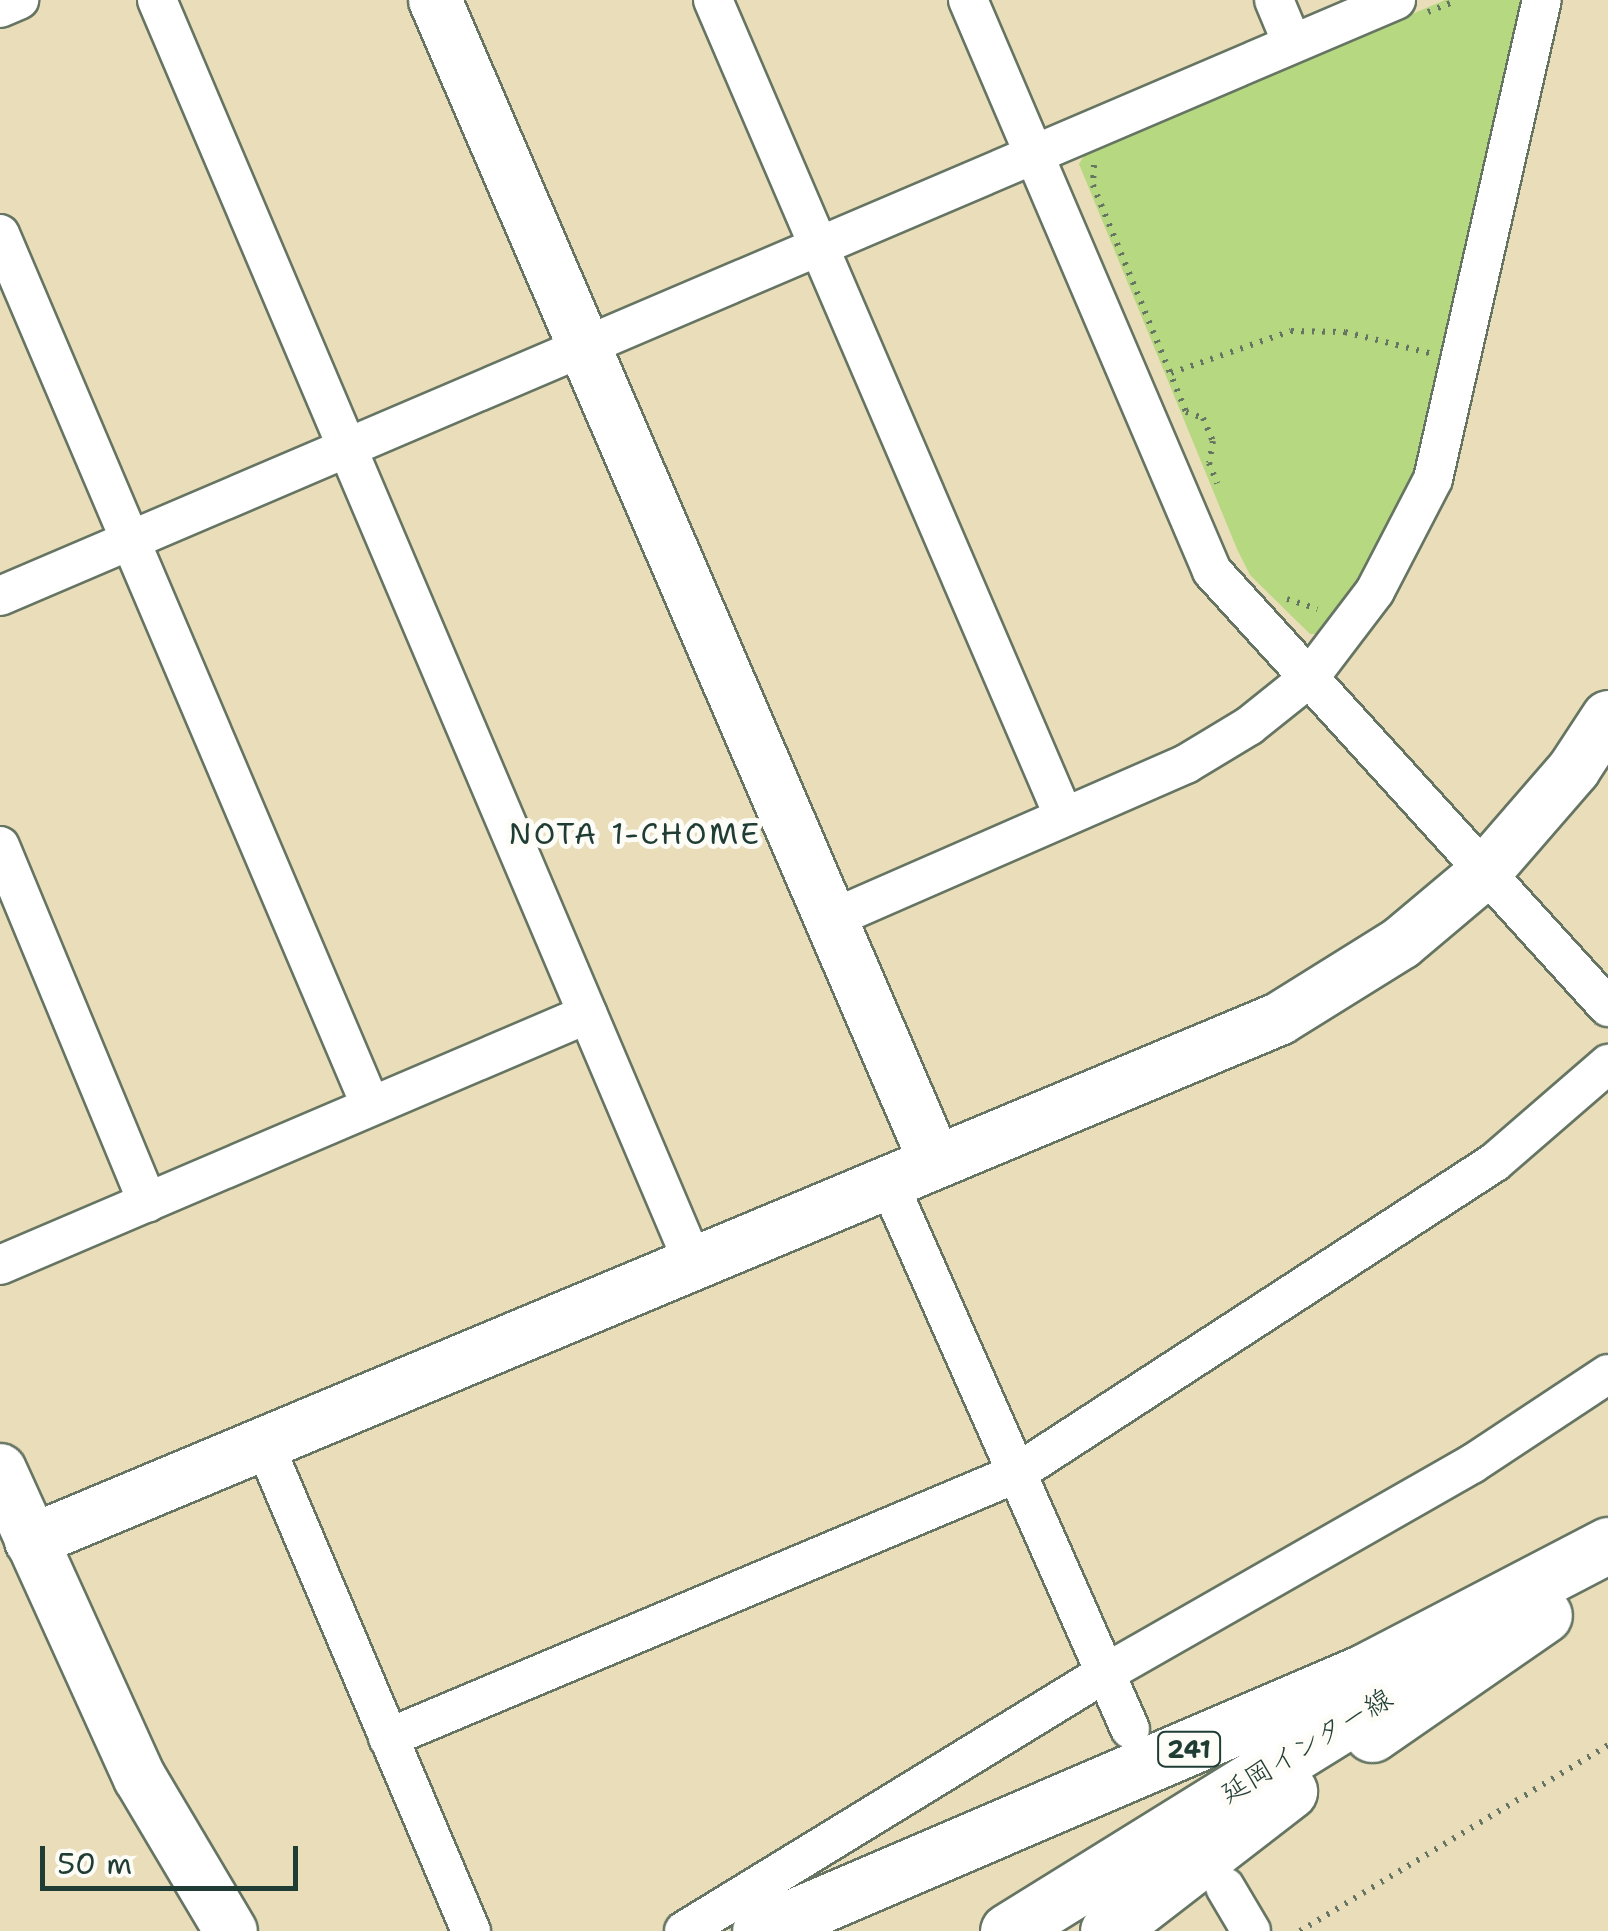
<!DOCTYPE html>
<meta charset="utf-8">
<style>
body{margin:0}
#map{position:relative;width:1608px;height:1931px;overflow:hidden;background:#e9deb9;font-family:"Shantell Sans","Klee One",sans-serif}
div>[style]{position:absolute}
.green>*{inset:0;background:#b6d880}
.path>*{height:6px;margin-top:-3px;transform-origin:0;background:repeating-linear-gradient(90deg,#667563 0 2.5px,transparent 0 10.5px)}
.roads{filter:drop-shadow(2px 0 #667563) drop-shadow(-2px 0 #667563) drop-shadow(0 2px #667563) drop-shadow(0 -2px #667563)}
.street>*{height:38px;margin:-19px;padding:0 19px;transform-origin:19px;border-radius:19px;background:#fff}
.secondary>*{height:52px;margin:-26px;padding:0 26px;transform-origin:26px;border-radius:26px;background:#fff}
.highway>*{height:55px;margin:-27.5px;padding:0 27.5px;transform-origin:27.5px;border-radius:27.5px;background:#fff}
span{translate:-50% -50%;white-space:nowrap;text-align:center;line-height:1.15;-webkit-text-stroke:10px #fdfcf7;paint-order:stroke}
.shield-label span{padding:2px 8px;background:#fdfcf7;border:2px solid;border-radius:8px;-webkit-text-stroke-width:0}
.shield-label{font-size:25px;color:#1f3d34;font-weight:700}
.street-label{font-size:28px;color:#1f3d34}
.neighbourhood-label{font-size:30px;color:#1f3d34;letter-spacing:2.5px}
.scale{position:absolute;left:40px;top:1846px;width:258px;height:45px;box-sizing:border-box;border:5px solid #1f3d34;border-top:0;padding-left:12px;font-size:30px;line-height:35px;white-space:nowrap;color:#1f3d34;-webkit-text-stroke:8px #fdfcf7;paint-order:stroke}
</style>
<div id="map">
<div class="green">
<div style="clip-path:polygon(1445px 0,1526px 0,1405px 506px,1348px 604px,1325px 634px,1310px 634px,1250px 575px,1237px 549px,1079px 164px,1085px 154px)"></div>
</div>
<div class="path">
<div style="left:1428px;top:12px;width:31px;rotate:-22deg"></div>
<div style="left:1094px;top:165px;width:20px;rotate:93deg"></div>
<div style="left:1093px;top:185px;width:245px;rotate:67.7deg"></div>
<div style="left:1186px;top:412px;width:18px;rotate:19deg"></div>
<div style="left:1203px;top:418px;width:25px;rotate:67deg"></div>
<div style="left:1213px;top:441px;width:22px;rotate:100deg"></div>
<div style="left:1209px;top:463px;width:22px;rotate:68deg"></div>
<div style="left:1171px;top:373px;width:127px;rotate:-19.3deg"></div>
<div style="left:1291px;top:331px;width:54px;rotate:1.1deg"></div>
<div style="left:1345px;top:332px;width:87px;rotate:14deg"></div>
<div style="left:1287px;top:599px;width:32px;rotate:18deg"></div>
<div style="left:1300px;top:1931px;width:360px;rotate:-31.1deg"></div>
</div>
<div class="roads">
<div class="street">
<div style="left:157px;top:0;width:1371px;rotate:66.99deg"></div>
<div style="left:713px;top:0;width:889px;rotate:66.75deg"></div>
<div style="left:968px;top:0;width:621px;rotate:66.86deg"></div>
<div style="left:1212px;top:571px;width:589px;rotate:47.75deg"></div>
<div style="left:1274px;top:0;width:47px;rotate:67.3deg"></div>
<div style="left:0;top:8px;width:21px;rotate:-23deg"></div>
<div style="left:0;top:234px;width:945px;rotate:66.96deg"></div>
<div style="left:0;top:596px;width:1518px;rotate:-23.12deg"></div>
<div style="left:0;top:846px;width:386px;rotate:67.5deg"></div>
<div style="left:836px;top:917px;width:382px;rotate:-23.6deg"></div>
<div style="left:1186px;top:764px;width:74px;rotate:-31.1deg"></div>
<div style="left:1249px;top:726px;width:77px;rotate:-38.7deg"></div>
<div style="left:1309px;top:678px;width:109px;rotate:-52.8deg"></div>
<div style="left:1375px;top:591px;width:126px;rotate:-62.6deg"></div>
<div style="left:1433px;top:479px;width:491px;rotate:-77.2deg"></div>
<div style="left:888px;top:1182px;width:598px;rotate:66.13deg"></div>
<div style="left:0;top:1265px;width:639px;rotate:-23.12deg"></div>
<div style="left:265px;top:1446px;width:527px;rotate:66.99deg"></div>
<div style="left:388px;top:1738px;width:680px;rotate:-22.83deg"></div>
<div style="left:1015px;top:1474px;width:572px;rotate:-33.02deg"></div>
<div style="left:1495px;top:1162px;width:150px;rotate:-40.9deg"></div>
<div style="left:1225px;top:1887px;width:51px;rotate:59.4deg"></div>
<div style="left:684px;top:1931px;width:490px;rotate:-31.5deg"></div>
<div style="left:1102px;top:1675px;width:426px;rotate:-29.7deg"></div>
<div style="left:1472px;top:1464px;width:163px;rotate:-33.5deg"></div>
</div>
<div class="secondary">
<div style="left:435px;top:0;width:1264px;rotate:66.7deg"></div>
<div style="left:0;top:1470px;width:338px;rotate:65.6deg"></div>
<div style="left:140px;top:1778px;width:178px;rotate:59.3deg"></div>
<div style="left:31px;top:1541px;width:1353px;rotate:-22.7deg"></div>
<div style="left:1279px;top:1019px;width:144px;rotate:-31.9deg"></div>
<div style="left:1401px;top:943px;width:109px;rotate:-40.1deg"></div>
<div style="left:1484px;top:873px;width:138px;rotate:-49.1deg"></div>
<div style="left:1574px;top:769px;width:62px;rotate:-56.8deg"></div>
</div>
<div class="highway">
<div style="left:1372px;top:1734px;width:209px;rotate:-34.7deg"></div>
<div style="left:760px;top:1931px;width:657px;rotate:-23.21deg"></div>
<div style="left:1364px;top:1672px;width:275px;rotate:-27.5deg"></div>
<div style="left:1008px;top:1931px;width:454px;rotate:-31.8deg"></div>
<div style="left:1108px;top:1931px;width:229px;rotate:-37.7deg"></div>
</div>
</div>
<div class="shield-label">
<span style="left:1189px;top:1749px">241</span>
</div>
<div class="street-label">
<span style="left:1306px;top:1745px;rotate:-31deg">延岡インター線</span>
</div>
<div class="neighbourhood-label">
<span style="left:635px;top:834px">NOTA 1-CHOME</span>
</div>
<div class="scale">50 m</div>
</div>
